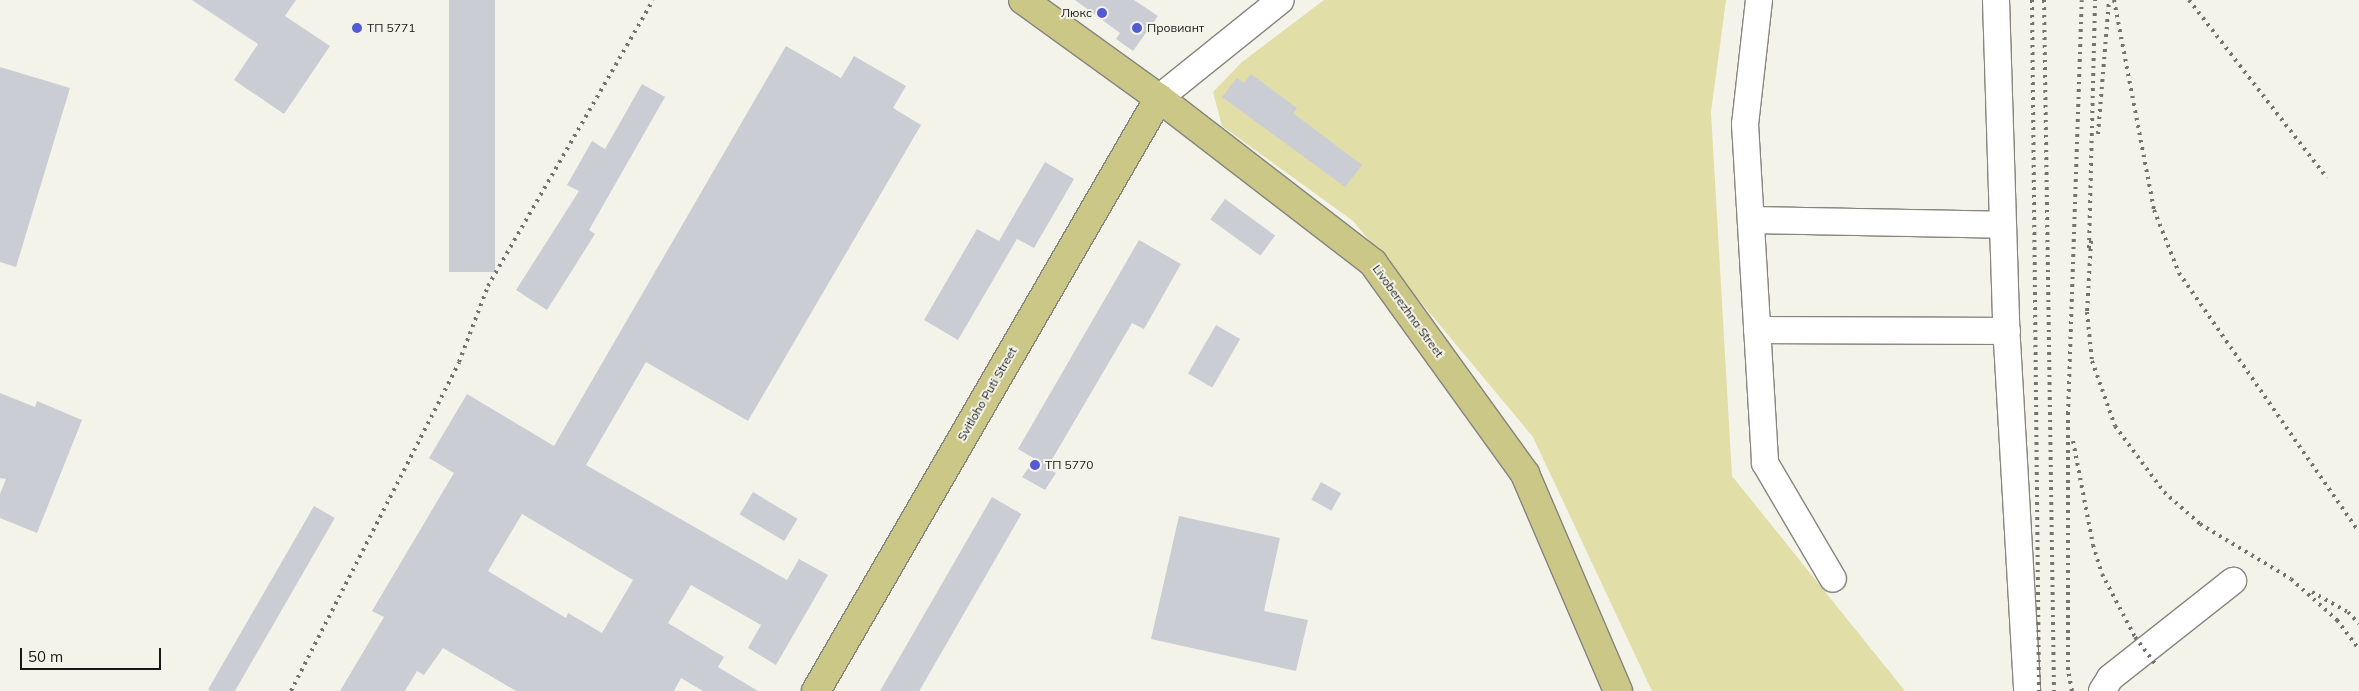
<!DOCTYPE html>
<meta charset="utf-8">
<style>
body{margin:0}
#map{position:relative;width:2359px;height:691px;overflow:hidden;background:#f3f3ea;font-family:Mulish,sans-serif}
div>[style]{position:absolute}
.green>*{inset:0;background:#e1dea8}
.building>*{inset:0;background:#cbcdd4;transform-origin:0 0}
.roads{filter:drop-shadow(1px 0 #86857e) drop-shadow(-1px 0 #86857e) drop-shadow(0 1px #86857e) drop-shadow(0 -1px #86857e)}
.minor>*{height:26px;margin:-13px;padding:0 13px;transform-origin:13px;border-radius:13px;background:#fff}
.major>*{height:28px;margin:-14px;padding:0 14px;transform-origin:14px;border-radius:14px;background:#cbc787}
.rail>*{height:4px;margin-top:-2px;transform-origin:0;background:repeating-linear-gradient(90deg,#74746e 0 2.5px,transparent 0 7.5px)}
.dots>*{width:14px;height:14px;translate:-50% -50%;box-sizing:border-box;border:2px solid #f3f3ea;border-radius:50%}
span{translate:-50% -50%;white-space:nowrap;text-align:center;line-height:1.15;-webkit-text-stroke:4px #f3f3ea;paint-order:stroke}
.poi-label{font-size:12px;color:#181815}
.right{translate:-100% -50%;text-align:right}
.left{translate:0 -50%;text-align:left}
.street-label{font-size:12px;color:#181815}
.scale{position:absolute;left:20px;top:648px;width:141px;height:22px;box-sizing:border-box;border:2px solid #181815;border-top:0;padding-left:6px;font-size:15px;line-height:18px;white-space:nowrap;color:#181815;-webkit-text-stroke:4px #f3f3ea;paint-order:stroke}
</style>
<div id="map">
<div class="green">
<div style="clip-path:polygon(1324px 0,1726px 0,1711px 112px,1732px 476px,1905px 691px,1652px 691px,1533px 437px,1353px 221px,1222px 126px,1213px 92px,1242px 62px)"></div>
</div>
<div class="building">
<div style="clip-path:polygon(192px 0,296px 0,285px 16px,330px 46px,284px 114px,234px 80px,258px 44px)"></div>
<div style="left:449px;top:0;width:46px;height:272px"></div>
<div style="clip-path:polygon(1075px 0,1134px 0,1158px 16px,1133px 51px,1116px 39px,1120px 33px)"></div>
<div style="clip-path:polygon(evenodd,786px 46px,841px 78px,854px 56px,906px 86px,893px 108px,921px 125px,748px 421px,646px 362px,586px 465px,787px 580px,799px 559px,828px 575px,776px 665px,748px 648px,761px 625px,691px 585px,668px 623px,724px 657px,718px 667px,758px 691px,703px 691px,681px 678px,674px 691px,516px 691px,443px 648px,424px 675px,417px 671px,405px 691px,340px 691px,384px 617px,372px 611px,454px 473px,429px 458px,467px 394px,554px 446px,786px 46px,522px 514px,633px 580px,602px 633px,568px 613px,566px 618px,488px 571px,522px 514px)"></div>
<div style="clip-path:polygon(0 67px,70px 88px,16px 267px,0 262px)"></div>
<div style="clip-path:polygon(1251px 74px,1297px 108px,1293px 113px,1362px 165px,1345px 187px,1222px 97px,1237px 78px,1244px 83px)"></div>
<div style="clip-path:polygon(642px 84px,665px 97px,589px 230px,595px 234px,547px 310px,516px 290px,579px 191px,567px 185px,592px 141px,605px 149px)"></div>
<div style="clip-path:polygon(1045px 162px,1074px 179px,1034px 248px,1017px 239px,958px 340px,924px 320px,977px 229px,999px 241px)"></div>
<div style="left:1225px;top:199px;width:62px;height:25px;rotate:36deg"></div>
<div style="clip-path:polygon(1139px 240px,1181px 264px,1144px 329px,1132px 323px,1047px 468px,1056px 473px,1045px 490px,1022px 477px,1035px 459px,1018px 449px)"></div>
<div style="left:1216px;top:325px;width:28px;height:56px;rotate:30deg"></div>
<div style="clip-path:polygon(0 393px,35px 407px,37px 401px,82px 420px,37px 533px,0 518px,0 494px,6px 479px,0 478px)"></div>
<div style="left:1321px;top:482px;width:23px;height:20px;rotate:29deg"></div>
<div style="left:753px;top:492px;width:52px;height:26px;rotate:31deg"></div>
<div style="left:992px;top:497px;width:34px;height:226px;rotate:30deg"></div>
<div style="left:314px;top:506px;width:24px;height:212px;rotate:30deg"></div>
<div style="clip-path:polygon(1179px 516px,1280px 538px,1264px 611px,1308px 620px,1296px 671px,1151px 639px)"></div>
</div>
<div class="roads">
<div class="minor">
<div style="left:1759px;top:0;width:125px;rotate:96.4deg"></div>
<div style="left:1745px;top:124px;width:340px;rotate:86.6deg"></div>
<div style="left:1765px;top:463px;width:134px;rotate:59.6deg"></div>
<div style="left:1996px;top:0;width:341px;rotate:88.2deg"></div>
<div style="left:2007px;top:341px;width:351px;rotate:86.7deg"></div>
<div style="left:1159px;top:98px;width:156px;rotate:-38.8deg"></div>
<div style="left:1751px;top:220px;width:252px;rotate:1.1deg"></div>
<div style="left:1757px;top:330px;width:250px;rotate:0.2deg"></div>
<div style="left:2102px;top:691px;width:15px;rotate:-58deg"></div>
<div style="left:2110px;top:678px;width:157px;rotate:-38.3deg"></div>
</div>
<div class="major">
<div style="left:1023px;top:0;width:168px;rotate:35.8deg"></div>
<div style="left:1159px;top:98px;width:270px;rotate:37.6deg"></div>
<div style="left:1373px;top:263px;width:260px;rotate:54.2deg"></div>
<div style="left:1525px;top:474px;width:236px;rotate:66.8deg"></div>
<div style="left:816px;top:691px;width:685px;rotate:-59.95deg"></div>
</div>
</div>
<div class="rail">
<div style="left:2032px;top:0;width:691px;rotate:89.42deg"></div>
<div style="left:2044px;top:0;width:691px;rotate:89.17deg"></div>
<div style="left:2114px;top:0;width:214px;rotate:79.2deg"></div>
<div style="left:2154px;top:210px;width:68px;rotate:68.4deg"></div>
<div style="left:2179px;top:273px;width:315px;rotate:55.2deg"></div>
<div style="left:2189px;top:0;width:225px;rotate:52.2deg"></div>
<div style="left:2098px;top:134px;width:134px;rotate:-85.3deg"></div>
<div style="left:2091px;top:241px;width:71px;rotate:93.2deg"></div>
<div style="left:2087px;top:312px;width:49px;rotate:84.2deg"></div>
<div style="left:2092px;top:361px;width:69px;rotate:70.5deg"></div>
<div style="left:2115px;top:426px;width:82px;rotate:53.4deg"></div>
<div style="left:2164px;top:492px;width:48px;rotate:41.6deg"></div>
<div style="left:2200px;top:524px;width:106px;rotate:31.1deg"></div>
<div style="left:2291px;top:579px;width:62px;rotate:41.7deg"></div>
<div style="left:2337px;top:620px;width:36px;rotate:53deg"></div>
<div style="left:2089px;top:248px;width:248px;rotate:-88.6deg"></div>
<div style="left:2073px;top:441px;width:106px;rotate:79.1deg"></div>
<div style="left:2093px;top:545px;width:30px;rotate:73deg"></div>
<div style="left:2102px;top:574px;width:71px;rotate:62.4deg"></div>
<div style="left:2135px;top:637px;width:35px;rotate:53deg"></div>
<div style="left:2312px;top:592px;width:41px;rotate:29.1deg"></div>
<div style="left:2348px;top:612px;width:16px;rotate:47deg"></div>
<div style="left:291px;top:691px;width:369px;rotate:-62.9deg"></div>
<div style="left:459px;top:362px;width:81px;rotate:-69.1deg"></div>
<div style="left:488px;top:286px;width:330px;rotate:-60deg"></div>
<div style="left:2072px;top:691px;width:21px;rotate:-101deg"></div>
<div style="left:2068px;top:670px;width:256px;rotate:-90deg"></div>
<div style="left:2068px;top:414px;width:414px;rotate:-88.1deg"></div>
</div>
<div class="dots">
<div style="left:1102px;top:13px;background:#545bd2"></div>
<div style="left:357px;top:28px;background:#545bd2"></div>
<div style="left:1137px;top:28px;background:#545bd2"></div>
<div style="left:1035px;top:465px;background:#545bd2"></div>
</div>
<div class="poi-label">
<span class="right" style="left:1092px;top:13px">Люкс</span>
<span class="left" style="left:367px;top:28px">ТП 5771</span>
<span class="left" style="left:1147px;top:28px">Провиант</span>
<span class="left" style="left:1045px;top:465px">ТП 5770</span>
</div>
<div class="street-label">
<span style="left:1408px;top:311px;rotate:54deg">Livoberezhna Street</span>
<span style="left:987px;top:394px;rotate:-60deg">Svitloho Puti Street</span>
</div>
<div class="scale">50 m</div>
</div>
